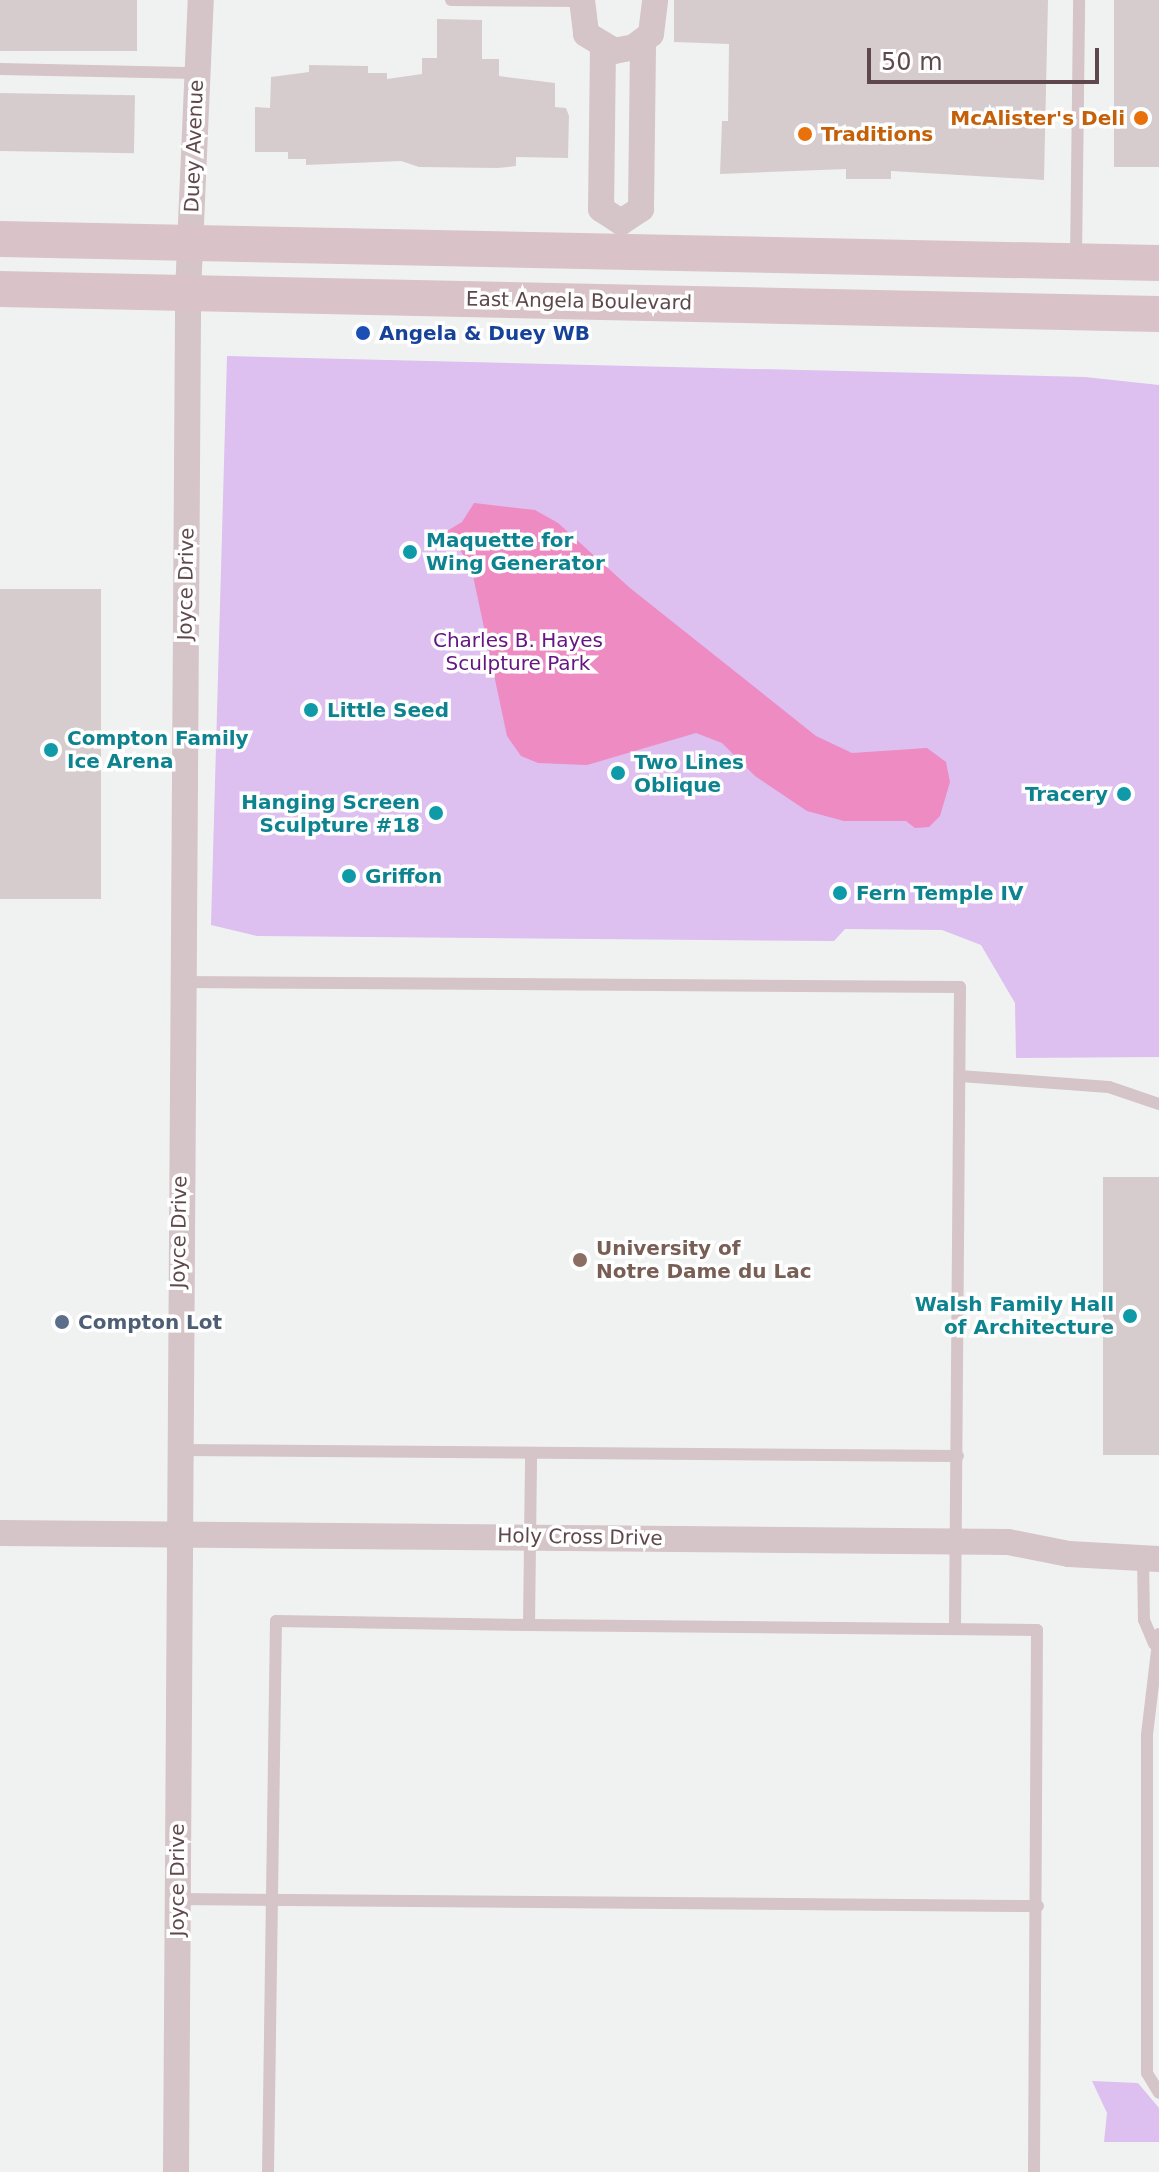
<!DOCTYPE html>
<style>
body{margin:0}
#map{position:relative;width:1159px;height:2172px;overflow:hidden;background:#f0f2f1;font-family:"DejaVu Sans",sans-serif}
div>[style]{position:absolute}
.green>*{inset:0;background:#ddbff0}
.water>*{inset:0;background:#ed8bc2}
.building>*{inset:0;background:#d6ccce;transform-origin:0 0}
.lane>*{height:12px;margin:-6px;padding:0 6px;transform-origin:6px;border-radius:6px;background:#d5c4c8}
.street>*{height:26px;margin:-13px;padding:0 13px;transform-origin:13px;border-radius:13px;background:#d5c4c8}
.secondary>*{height:36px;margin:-18px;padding:0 18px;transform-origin:18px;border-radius:18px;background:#d9c3c8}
.dots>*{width:22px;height:22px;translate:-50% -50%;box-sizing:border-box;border:4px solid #fff;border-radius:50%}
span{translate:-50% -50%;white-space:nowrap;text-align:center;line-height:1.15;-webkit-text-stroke:7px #fff;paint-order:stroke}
.food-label{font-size:20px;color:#c56008;font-weight:700}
.right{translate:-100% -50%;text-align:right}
.left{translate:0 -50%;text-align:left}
.street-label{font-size:20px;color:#5e484e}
.transit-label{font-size:20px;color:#164399;font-weight:700}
.culture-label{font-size:20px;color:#0d838f;font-weight:700}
.park-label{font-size:20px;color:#651681}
.education-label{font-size:20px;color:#785e54;font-weight:700}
.service-label{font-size:20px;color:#4e5e75;font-weight:700}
.scale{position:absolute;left:867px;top:48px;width:232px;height:36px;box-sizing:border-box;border:4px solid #5e484e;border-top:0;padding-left:10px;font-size:24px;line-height:28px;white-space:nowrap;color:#5e484e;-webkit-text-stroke:6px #fff;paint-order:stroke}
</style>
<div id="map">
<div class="green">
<div style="clip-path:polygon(227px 356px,1085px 377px,1159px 385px,1159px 1057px,1016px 1058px,1015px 1003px,981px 945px,942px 930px,845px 929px,834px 941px,257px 936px,211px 925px)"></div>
<div style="clip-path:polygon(1092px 2081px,1138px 2083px,1159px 2108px,1159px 2142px,1104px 2142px,1107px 2113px)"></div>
</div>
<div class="water">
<div style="clip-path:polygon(474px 503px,535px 510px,558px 523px,630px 588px,816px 736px,852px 753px,927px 748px,946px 762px,950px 782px,940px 816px,929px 827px,915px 828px,906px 821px,844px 821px,807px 811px,755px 776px,722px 743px,696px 733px,587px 765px,538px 763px,521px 756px,507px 736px,472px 571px,458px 546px,447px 541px,447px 531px,462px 522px)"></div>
</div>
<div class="building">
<div style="left:0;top:0;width:137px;height:51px"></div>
<div style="clip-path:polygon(674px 0,1048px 0,1044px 180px,891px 171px,891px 179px,846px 179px,846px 169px,720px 174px,722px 121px,728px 121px,729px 44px,674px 42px)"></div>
<div style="left:1114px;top:0;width:45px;height:167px"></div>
<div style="clip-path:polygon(437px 19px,482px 20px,482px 59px,499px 59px,499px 76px,555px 83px,555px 107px,566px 108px,569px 116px,568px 158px,516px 157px,516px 166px,498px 168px,419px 167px,401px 161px,306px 165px,306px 159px,288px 159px,288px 152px,255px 152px,255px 107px,270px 108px,271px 77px,309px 72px,309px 65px,368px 66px,368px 73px,387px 73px,387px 79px,422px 74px,422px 58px,437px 58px)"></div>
<div style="left:0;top:93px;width:135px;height:58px;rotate:1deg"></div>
<div style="left:101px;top:589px;width:310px;height:101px;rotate:90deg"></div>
<div style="left:1103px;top:1177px;width:56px;height:278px"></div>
</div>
<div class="lane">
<div style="left:451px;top:0;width:130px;rotate:0.4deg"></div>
<div style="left:0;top:69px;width:197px;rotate:1.2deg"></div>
<div style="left:1076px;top:258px;width:258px;rotate:-89.3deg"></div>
<div style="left:182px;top:982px;width:778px;rotate:0.37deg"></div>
<div style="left:960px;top:987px;width:641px;rotate:90.45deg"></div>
<div style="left:960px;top:1076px;width:149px;rotate:4.2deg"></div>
<div style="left:1109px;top:1087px;width:53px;rotate:18.8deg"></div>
<div style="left:177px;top:1450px;width:781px;rotate:0.44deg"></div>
<div style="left:1143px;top:1558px;width:62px;rotate:89.1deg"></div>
<div style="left:1144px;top:1620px;width:26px;rotate:67deg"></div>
<div style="left:529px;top:1625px;width:508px;rotate:0.56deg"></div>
<div style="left:1037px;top:1630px;width:542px;rotate:90.32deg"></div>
<div style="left:1159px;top:1634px;width:102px;rotate:96.8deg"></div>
<div style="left:1147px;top:1735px;width:338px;rotate:90deg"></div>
<div style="left:1147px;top:2073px;width:23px;rotate:59deg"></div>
<div style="left:177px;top:1899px;width:861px;rotate:0.47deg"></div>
<div style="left:268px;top:2172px;width:551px;rotate:-89.17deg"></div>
<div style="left:276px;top:1621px;width:253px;rotate:0.9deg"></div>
<div style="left:529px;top:1625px;width:172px;rotate:-89.3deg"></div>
</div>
<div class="street">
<div style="left:582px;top:0;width:34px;rotate:83deg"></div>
<div style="left:586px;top:34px;width:33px;rotate:31deg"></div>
<div style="left:614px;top:51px;width:20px;rotate:-11deg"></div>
<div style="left:634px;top:47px;width:21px;rotate:-37deg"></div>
<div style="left:651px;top:34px;width:34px;rotate:-83deg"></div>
<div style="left:603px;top:48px;width:161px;rotate:90.7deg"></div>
<div style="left:601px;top:209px;width:24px;rotate:33deg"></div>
<div style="left:621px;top:222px;width:24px;rotate:-33deg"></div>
<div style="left:641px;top:209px;width:167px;rotate:-89.3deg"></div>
<div style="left:0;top:1533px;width:1008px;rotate:0.51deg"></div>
<div style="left:1008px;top:1542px;width:62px;rotate:11.1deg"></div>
<div style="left:1069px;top:1554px;width:90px;rotate:3.2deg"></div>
<div style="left:176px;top:2172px;width:1880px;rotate:-89.63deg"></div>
<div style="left:188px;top:292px;width:292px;rotate:-87.5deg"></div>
</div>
<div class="secondary">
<div style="left:0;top:239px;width:1159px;rotate:1.19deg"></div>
<div style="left:0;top:289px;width:1159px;rotate:1.24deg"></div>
</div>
<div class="dots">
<div style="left:1141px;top:118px;background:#e8710a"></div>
<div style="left:805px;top:134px;background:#e8710a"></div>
<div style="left:363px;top:333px;background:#1a4fb4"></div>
<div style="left:410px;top:552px;background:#0f9aa8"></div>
<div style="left:311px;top:710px;background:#0f9aa8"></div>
<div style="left:51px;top:750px;background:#0f9aa8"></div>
<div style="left:618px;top:773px;background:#0f9aa8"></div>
<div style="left:1124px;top:794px;background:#0f9aa8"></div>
<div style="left:436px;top:813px;background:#0f9aa8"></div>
<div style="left:349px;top:876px;background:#0f9aa8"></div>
<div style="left:840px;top:893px;background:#0f9aa8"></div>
<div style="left:580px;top:1260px;background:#8d6e63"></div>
<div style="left:1130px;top:1316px;background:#0f9aa8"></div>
<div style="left:62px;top:1322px;background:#5c6f8a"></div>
</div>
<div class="food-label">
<span class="right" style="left:1125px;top:118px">McAlister's Deli</span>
<span class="left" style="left:821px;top:134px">Traditions</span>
</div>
<div class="street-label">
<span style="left:194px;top:146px;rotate:-88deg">Duey Avenue</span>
<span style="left:579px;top:301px;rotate:1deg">East Angela Boulevard</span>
<span style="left:186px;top:584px;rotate:-89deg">Joyce Drive</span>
<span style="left:179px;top:1232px;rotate:-89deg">Joyce Drive</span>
<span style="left:580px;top:1537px;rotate:1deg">Holy Cross Drive</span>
<span style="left:177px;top:1880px;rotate:-90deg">Joyce Drive</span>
</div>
<div class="transit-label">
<span class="left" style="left:379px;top:333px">Angela &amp; Duey WB</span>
</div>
<div class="culture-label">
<span class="left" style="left:426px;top:552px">Maquette for<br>Wing Generator</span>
<span class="left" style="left:327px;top:710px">Little Seed</span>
<span class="left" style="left:67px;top:750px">Compton Family<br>Ice Arena</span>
<span class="left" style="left:634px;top:774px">Two Lines<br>Oblique</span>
<span class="right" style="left:1108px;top:794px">Tracery</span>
<span class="right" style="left:420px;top:814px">Hanging Screen<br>Sculpture #18</span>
<span class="left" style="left:365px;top:876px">Griffon</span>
<span class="left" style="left:856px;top:893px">Fern Temple IV</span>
<span class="right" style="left:1114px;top:1316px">Walsh Family Hall<br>of Architecture</span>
</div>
<div class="park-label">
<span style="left:518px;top:652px">Charles B. Hayes<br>Sculpture Park</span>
</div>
<div class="education-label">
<span class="left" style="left:596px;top:1260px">University of<br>Notre Dame du Lac</span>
</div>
<div class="service-label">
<span class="left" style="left:78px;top:1322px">Compton Lot</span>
</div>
<div class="scale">50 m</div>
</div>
